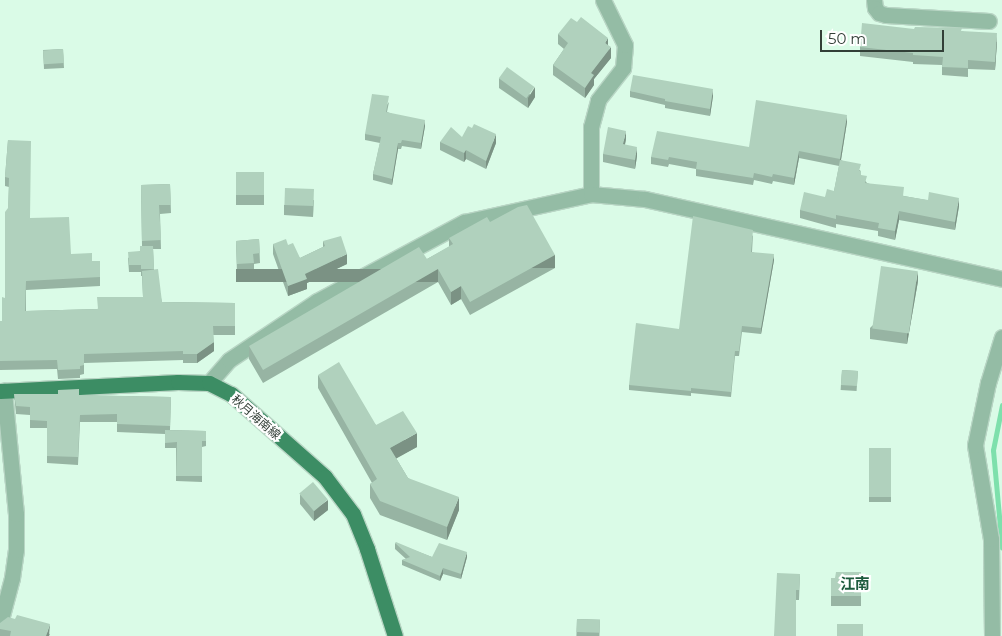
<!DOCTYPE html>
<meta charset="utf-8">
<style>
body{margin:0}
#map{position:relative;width:1002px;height:636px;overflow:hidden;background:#dafbe7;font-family:Montserrat,"Noto Sans JP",sans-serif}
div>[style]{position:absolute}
.stream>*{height:5px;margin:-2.5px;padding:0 2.5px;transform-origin:2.5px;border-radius:2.5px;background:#7ee0ac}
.roads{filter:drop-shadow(1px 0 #b8d5c4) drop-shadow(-1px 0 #b8d5c4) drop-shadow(0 1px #b8d5c4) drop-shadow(0 -1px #b8d5c4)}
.minor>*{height:15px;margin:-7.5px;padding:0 7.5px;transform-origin:7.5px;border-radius:7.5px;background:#94bca5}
.major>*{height:15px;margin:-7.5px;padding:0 7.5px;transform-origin:7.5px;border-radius:7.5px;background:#3c8d64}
.wall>*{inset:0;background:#97b4a3;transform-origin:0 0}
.shaded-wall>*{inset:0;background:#7b9284;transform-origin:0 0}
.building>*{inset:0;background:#b0d1bd;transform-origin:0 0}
span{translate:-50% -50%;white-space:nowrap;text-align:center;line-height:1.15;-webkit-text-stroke:4.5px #fff;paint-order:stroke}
.street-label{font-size:12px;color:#323f37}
.quarter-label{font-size:15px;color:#1e5b3e;font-weight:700}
.scale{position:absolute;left:820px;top:30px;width:124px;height:22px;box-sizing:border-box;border:2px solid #323f37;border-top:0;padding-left:6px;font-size:15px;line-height:18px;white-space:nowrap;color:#323f37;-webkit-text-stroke:4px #fff;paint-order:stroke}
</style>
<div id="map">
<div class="stream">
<div style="left:1002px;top:405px;width:46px;rotate:101.3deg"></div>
<div style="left:993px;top:450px;width:98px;rotate:84.8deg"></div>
</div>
<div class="roads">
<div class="minor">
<div style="left:874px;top:0;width:8px;rotate:83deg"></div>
<div style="left:875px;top:8px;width:6px;rotate:51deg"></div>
<div style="left:879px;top:13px;width:7px;rotate:16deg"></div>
<div style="left:886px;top:15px;width:103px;rotate:3.3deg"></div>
<div style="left:591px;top:194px;width:67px;rotate:-90deg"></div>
<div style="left:591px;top:127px;width:28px;rotate:-75deg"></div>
<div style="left:598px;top:100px;width:41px;rotate:-52deg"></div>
<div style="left:623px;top:68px;width:23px;rotate:-85deg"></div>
<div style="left:625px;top:45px;width:50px;rotate:-116.1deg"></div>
<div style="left:209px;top:383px;width:30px;rotate:-49deg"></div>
<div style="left:229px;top:360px;width:106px;rotate:-33.8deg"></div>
<div style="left:317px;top:301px;width:167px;rotate:-28.3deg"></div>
<div style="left:464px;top:222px;width:130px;rotate:-12.4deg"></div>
<div style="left:591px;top:194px;width:54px;rotate:5.3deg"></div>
<div style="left:645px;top:199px;width:366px;rotate:12.6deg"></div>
<div style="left:0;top:623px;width:47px;rotate:-75.1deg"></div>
<div style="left:12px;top:578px;width:28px;rotate:-82deg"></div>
<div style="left:16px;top:550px;width:36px;rotate:-90deg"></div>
<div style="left:16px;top:514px;width:124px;rotate:-95.6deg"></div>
<div style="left:992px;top:636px;width:97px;rotate:-90.6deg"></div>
<div style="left:991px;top:539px;width:95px;rotate:-99.7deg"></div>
<div style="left:975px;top:445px;width:63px;rotate:-78.2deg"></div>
<div style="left:988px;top:383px;width:48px;rotate:-73.1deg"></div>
</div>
<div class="major">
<div style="left:0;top:391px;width:178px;rotate:-2.9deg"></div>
<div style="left:178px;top:382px;width:31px;rotate:2deg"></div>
<div style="left:209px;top:383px;width:25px;rotate:27deg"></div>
<div style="left:231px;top:394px;width:125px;rotate:41.4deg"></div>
<div style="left:325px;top:477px;width:46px;rotate:52.9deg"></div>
<div style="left:353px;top:514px;width:38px;rotate:68deg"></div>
<div style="left:367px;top:549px;width:91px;rotate:72.2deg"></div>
</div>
</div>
<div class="wall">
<div style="clip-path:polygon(914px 29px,961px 31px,997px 42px,995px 70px,968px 69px,968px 77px,942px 75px,942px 65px,913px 64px,913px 62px,860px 56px,860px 47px)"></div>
<div style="clip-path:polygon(558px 34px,608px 46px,611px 58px,594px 79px,594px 85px,585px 98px,553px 75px,553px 65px,564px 49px,558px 44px)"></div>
<div style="left:63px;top:49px;width:19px;height:20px;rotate:87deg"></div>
<div style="clip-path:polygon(499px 78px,535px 97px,528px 108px,499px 88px)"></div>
<div style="clip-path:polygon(630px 91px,713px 96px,710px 116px,665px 108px,665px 105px,630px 97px)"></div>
<div style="clip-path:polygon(389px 102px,387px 112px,425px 126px,421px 149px,402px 146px,401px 149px,398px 149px,392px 185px,373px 180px,373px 174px,380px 143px,365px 140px,365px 134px)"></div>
<div style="clip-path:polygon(847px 122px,841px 160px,861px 171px,861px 175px,867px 183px,904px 196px,959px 206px,955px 230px,899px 220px,895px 240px,878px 236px,878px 231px,836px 224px,836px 228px,800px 218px,800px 210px,825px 197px,834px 191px,839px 166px,799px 158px,794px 185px,773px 181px,772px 184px,754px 180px,753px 185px,696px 176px,696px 169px,669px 164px,668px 167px,651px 164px,651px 157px,749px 147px)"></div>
<div style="clip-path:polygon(462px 137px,496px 143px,486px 169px,466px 159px,464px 162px,440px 150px,440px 142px)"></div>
<div style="clip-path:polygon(626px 139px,625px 145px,637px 156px,635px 169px,603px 162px,603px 154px)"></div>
<div style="clip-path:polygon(8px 140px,30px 218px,71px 254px,92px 261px,100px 261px,100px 286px,26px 290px,26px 311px,97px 309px,143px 297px,142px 276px,141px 276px,141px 272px,129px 272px,128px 258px,140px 251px,142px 246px,141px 185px,170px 184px,171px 213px,160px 214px,161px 249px,153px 249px,154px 270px,162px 302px,235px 303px,235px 335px,213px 335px,214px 351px,197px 363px,183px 363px,183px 360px,84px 363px,84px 374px,80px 375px,80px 378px,58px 379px,57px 369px,0 370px,0 321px,2px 321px,5px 298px,9px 187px,5px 186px,5px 177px)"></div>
<div style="left:264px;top:172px;width:33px;height:28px;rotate:90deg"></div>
<div style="clip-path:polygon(314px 200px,313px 217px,284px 215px,284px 205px)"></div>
<div style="clip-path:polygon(490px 222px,555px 268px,470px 315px,461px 299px,451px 305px,438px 282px,263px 383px,249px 359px,249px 346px,427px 259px,449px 247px,449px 238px)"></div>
<div style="clip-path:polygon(753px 235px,752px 252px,774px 260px,761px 334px,742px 332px,739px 356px,735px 356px,731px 397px,691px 393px,691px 396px,629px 390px,629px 385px,679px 329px)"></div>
<div style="clip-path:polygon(259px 239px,260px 263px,254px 264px,254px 273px,237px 274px,236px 241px)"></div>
<div style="clip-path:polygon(323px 241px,347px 264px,307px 283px,307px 289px,288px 296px,273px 254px,273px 244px,288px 245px,300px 258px,323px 247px)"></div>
<div style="clip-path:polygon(918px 281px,907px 344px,870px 339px,870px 328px)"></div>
<div style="left:842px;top:370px;width:16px;height:20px;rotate:4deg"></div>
<div style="clip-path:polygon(318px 375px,376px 425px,417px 447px,396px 458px,408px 478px,459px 510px,447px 540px,380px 515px,370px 498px,370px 484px,372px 483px,318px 388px)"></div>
<div style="clip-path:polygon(14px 394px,171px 397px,170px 430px,206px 431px,206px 446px,202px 447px,202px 482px,176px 481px,176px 448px,165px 448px,165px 434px,117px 432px,117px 422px,80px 422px,78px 465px,47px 463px,47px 428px,30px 428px,30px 415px,16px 414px)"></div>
<div style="left:869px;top:448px;width:22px;height:54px"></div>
<div style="clip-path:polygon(300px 494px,328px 510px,314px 521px,300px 504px)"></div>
<div style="clip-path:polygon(395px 543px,432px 557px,467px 557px,461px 579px,443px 574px,440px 581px,402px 565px,402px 560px,406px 559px,395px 549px)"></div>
<div style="clip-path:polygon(861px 572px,861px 606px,831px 606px,831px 578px,835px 578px)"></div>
<div style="clip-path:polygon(800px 574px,799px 600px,796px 600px,774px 636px)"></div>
<div style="left:577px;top:619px;width:23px;height:17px;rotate:2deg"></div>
<div style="clip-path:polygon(0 624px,50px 634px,49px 636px,0 636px)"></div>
</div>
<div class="shaded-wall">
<div style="clip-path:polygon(997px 33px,997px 42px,995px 70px,995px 62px)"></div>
<div style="clip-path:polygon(608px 38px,608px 48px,605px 43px)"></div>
<div style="clip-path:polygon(611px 47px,611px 58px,594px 79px,594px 85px,585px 98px,585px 88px,591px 73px)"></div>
<div style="clip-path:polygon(535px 87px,535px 97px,528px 108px,528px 98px)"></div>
<div style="clip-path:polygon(713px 89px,713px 96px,710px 116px,710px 109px)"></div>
<div style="clip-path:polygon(847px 115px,847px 122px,840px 166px,840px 159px)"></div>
<div style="clip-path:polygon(425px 120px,425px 126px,421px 149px,421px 143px)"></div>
<div style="clip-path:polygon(626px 131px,626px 139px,623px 153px,623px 144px)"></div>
<div style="clip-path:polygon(496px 134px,496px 143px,486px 169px,486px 161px)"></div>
<div style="clip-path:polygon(398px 143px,398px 149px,392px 185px,392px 179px)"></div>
<div style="clip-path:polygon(637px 147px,637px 156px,635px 169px,635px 160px)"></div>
<div style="clip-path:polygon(466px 150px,466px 159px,464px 162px,464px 153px)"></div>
<div style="clip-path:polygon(799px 151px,799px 158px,794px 185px,794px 178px)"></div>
<div style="clip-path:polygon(959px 198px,959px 206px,955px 230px,955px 222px)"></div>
<div style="clip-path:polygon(899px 211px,899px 220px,895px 240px,895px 231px)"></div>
<div style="clip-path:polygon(347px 254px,347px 264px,307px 283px,307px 289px,288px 296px,288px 286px,305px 274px)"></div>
<div style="clip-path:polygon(774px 254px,774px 260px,761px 334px,761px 328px)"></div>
<div style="left:555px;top:255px;width:13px;height:97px;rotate:90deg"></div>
<div style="left:438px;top:269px;width:13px;height:202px;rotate:90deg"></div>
<div style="clip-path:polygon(918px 271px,918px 281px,907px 344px,907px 334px)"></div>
<div style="clip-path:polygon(461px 286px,461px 299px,451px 305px,451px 292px)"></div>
<div style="clip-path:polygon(214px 342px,214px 351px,197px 363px,197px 354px)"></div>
<div style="clip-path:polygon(417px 433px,417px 447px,390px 462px,390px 448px)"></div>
<div style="clip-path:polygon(459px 497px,459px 510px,447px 540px,447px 527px)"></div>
<div style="clip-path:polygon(328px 500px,328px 510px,314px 521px,314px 510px)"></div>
<div style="clip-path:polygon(467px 552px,467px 557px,461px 579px,461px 574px)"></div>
<div style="clip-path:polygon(443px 568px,443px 574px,440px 581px,440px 576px)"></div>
<div style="clip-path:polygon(50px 624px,49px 636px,46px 636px)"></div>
</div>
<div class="building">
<div style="clip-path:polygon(581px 17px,608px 38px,605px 43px,611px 47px,591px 73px,594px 75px,585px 88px,553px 65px,568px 43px,558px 34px,571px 18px,577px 22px)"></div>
<div style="clip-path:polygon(862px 23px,914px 29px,915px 27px,962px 28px,961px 31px,997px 33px,995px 62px,968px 60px,968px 68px,942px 67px,943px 57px,913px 55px,913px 53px,860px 47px)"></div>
<div style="left:63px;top:49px;width:14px;height:20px;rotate:86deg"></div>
<div style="left:507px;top:67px;width:34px;height:14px;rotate:36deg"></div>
<div style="clip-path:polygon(633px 75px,713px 89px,710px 109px,665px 101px,665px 99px,630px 91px)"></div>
<div style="clip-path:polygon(372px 94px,389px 96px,386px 112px,425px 120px,421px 143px,402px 140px,401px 143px,398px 143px,392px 179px,373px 174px,381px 137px,365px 134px)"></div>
<div style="clip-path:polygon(756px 100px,847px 115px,840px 159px,799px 151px,794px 178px,773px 174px,772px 177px,754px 173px,753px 178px,696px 169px,697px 162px,669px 157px,668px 160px,651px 157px,657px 131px,749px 147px)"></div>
<div style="clip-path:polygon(474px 124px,496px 134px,486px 161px,466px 150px,464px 153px,440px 142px,451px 127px,462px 137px,468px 126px,472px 128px)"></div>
<div style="clip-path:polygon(608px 127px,626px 131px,623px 144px,637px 147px,635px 160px,603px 154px)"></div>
<div style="clip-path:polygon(8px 140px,31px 141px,30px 218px,69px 217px,71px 254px,92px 253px,92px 261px,100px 261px,100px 277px,26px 281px,25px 311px,98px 309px,97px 297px,143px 297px,142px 271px,158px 269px,162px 302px,235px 303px,235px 326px,213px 326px,214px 342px,197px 354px,183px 354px,183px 351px,84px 354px,84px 365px,80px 366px,80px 369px,58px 370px,57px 360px,0 361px,0 321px,2px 321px,2px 297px,5px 298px,5px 212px,8px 208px,9px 178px,5px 177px)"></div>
<div style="clip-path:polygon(840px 160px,861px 164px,859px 171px,861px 171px,861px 175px,867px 176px,865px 183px,904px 187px,903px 196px,928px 200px,929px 192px,959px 198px,955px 222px,899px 211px,895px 231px,878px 228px,879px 223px,836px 215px,836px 219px,800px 210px,804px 192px,825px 197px,827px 189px,834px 191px)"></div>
<div style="left:264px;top:172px;width:23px;height:28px;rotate:90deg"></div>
<div style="clip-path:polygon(170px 184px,171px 205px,159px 205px,161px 240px,142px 241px,141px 185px)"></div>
<div style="left:285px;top:188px;width:29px;height:17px;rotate:2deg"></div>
<div style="clip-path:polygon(527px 205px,555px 255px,470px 302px,461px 286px,451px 292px,438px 269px,263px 370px,249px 346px,419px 247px,427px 259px,453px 244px,449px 238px,487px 217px,490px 222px,518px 207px)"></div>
<div style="clip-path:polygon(693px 216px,753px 230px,751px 252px,774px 254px,761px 328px,742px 326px,739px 351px,735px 351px,731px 392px,691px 388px,691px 391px,629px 385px,636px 323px,679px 329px)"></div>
<div style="clip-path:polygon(341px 236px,347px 254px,305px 274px,307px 279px,288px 286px,273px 244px,286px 239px,288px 245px,293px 243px,300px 258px,325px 246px,323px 241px)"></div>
<div style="clip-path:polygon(259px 239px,260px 253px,253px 254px,254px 263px,237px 264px,236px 241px)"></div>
<div style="clip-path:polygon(140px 246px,153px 246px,154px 269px,141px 269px,141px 265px,129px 265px,128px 252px,140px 251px)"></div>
<div style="left:881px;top:266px;width:37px;height:63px;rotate:8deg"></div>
<div style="clip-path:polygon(339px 362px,376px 425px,403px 411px,417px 433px,390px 448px,408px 478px,459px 497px,447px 527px,380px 501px,370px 484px,377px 479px,318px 375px)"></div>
<div style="left:842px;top:370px;width:16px;height:15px;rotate:4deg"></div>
<div style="clip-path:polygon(79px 389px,79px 395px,171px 397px,170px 426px,117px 424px,117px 414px,80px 415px,78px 457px,47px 456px,47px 421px,30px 420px,30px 407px,16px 406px,14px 394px,58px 394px,58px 390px)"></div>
<div style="clip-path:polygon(165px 430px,206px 431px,206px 441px,202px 441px,202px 476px,176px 476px,177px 442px,165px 443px)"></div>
<div style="left:869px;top:448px;width:22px;height:49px"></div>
<div style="left:313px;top:482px;width:23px;height:18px;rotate:50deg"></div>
<div style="clip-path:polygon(396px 542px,432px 557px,439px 543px,467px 552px,461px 574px,443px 568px,440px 576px,402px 560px,410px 557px,395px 543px)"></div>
<div style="clip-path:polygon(836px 572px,861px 572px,861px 596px,831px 596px,831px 578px,835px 578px)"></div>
<div style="clip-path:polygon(777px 573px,800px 574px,799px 590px,796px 590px,796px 636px,774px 636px)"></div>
<div style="clip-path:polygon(17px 615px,50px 624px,46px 636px,10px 636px,11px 631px,0 629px,0 623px,8px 617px,15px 619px)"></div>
<div style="left:577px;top:619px;width:23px;height:13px;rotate:2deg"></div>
<div style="left:837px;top:624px;width:26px;height:12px"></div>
</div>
<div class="street-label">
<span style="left:256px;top:417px;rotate:41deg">秋月海南線</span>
</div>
<div class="quarter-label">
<span style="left:855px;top:584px">江南</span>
</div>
<div class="scale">50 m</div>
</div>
